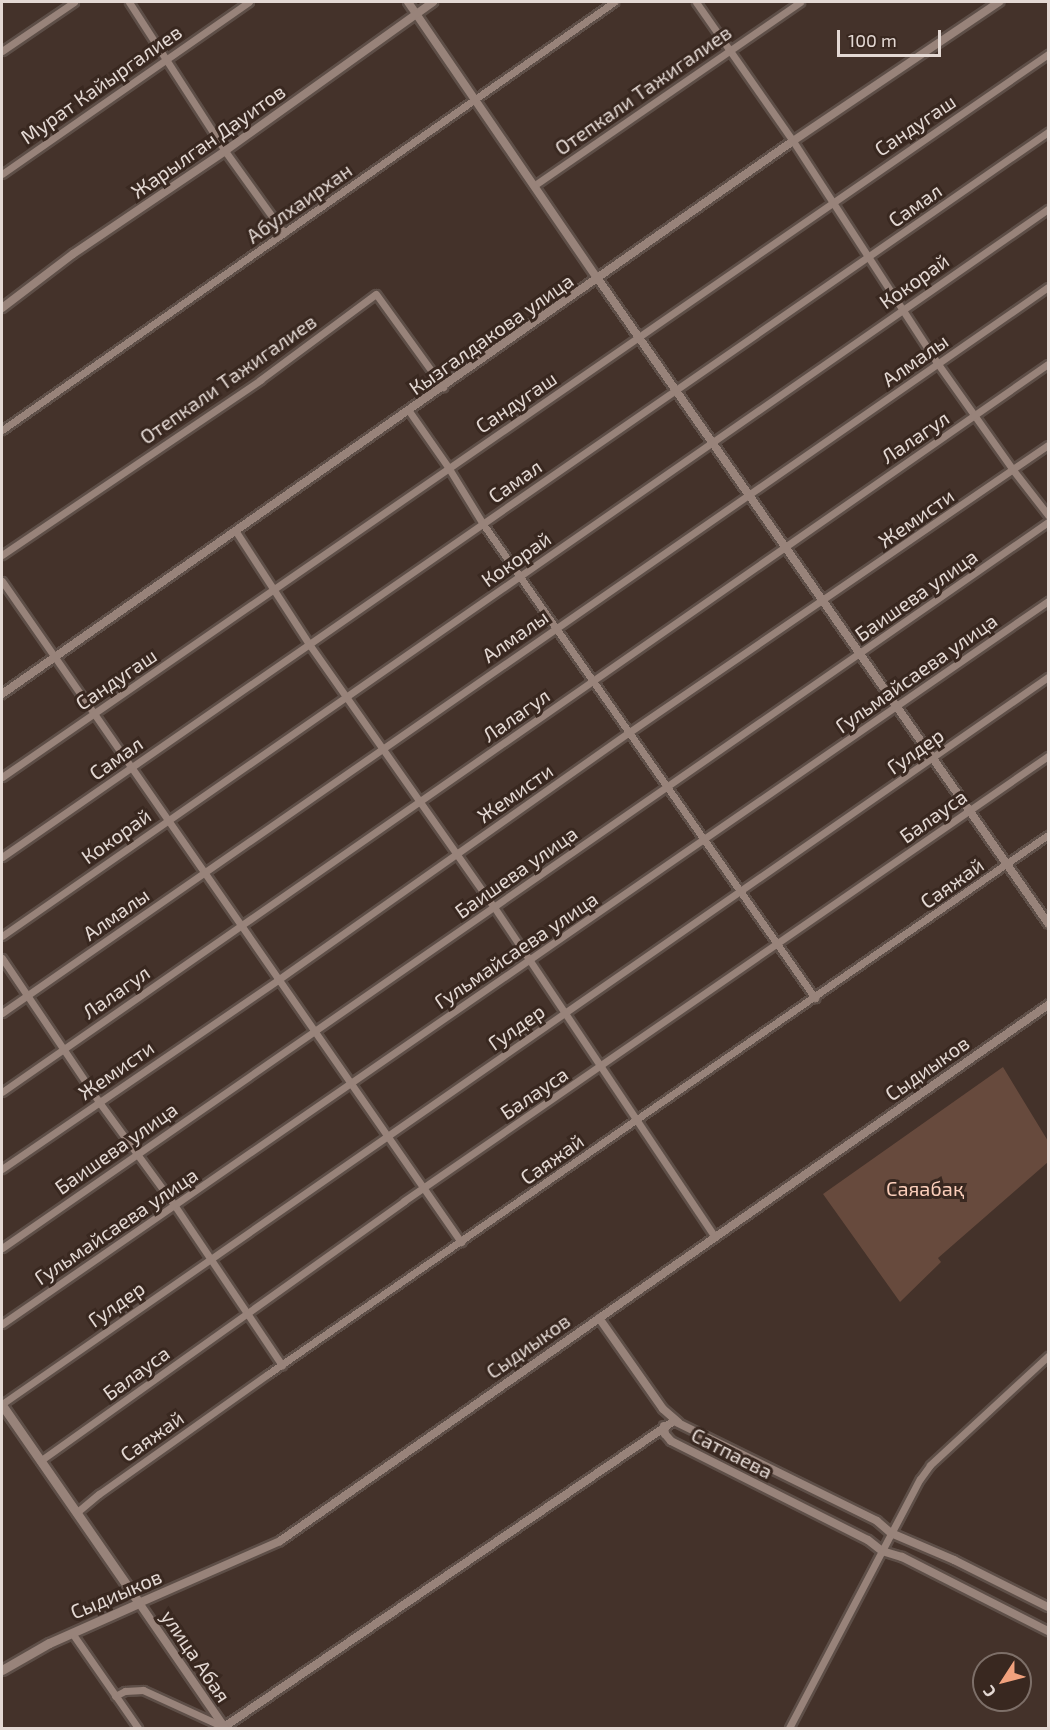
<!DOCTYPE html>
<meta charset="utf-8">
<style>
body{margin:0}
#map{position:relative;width:1050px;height:1730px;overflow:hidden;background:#44322a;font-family:"Exo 2",sans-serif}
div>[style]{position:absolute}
.green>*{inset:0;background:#674a3d}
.roads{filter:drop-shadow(2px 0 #5e4f48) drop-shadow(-2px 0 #5e4f48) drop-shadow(0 2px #5e4f48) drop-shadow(0 -2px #5e4f48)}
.minor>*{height:7px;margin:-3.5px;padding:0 3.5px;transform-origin:3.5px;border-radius:3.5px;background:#98837a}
.tertiary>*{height:8px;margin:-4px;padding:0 4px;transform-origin:4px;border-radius:4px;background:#98837a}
.secondary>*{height:9px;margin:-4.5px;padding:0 4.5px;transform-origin:4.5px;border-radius:4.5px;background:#98837a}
span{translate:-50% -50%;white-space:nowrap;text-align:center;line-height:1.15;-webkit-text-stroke:6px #392820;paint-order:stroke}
.street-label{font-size:20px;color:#e4d9d4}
.park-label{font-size:20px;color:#fbceba}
.frame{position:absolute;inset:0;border:3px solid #e4d9d4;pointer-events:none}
.north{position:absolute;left:972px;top:1652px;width:60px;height:60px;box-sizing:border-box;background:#392820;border:2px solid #7d6f68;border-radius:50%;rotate:234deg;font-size:16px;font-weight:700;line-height:24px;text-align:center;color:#e4d9d4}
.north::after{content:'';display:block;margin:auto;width:21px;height:27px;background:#f1a17d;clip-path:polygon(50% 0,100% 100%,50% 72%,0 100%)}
.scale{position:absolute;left:837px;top:30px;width:104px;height:27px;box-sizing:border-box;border:3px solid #e4d9d4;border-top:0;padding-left:8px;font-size:18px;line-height:21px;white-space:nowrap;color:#e4d9d4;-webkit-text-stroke:4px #392820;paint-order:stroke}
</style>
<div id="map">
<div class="green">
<div style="clip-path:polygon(1003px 1067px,1048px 1141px,1048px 1162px,938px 1258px,941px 1262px,900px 1302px,823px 1194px)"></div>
</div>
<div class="roads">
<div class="minor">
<div style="left:129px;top:2px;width:177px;rotate:57.2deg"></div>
<div style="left:225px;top:151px;width:101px;rotate:54.3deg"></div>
<div style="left:696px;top:2px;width:169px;rotate:55.1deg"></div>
<div style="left:793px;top:141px;width:266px;rotate:57deg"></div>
<div style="left:938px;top:364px;width:130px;rotate:54.7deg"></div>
<div style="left:1013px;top:470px;width:57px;rotate:52.1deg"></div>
<div style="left:2px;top:51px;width:87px;rotate:-34.2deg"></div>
<div style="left:2px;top:174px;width:301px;rotate:-34.9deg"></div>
<div style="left:535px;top:185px;width:322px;rotate:-34.6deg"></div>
<div style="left:409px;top:411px;width:68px;rotate:55.1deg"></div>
<div style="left:448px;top:467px;width:67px;rotate:58.4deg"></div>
<div style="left:483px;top:524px;width:579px;rotate:54.99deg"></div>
<div style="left:2px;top:430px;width:747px;rotate:-34.97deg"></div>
<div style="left:235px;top:530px;width:136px;rotate:57deg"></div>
<div style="left:309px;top:644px;width:322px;rotate:54.9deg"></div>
<div style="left:494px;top:907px;width:397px;rotate:56.2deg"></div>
<div style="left:2px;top:555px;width:312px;rotate:-34.1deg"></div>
<div style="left:260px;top:380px;width:144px;rotate:-36.6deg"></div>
<div style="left:376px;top:294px;width:115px;rotate:54.2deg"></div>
<div style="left:2px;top:581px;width:805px;rotate:55.22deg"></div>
<div style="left:2px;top:777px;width:1272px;rotate:-34.65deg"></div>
<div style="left:2px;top:857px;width:1273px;rotate:-34.73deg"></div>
<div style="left:2px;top:936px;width:1274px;rotate:-34.8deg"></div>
<div style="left:2px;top:958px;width:174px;rotate:56deg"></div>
<div style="left:99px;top:1102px;width:129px;rotate:53.8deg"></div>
<div style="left:175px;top:1206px;width:192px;rotate:56.1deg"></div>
<div style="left:2px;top:1013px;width:1273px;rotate:-34.76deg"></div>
<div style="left:2px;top:1092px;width:1274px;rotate:-34.84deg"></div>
<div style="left:2px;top:1169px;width:336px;rotate:-34.4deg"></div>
<div style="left:279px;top:979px;width:427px;rotate:-35.2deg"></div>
<div style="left:628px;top:733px;width:509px;rotate:-34.44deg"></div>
<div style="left:2px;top:1248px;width:1273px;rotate:-34.76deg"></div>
<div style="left:2px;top:1324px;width:1272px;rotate:-34.65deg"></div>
<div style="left:2px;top:1404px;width:1274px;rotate:-34.8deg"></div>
<div style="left:40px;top:1461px;width:447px;rotate:-35.5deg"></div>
<div style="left:404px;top:1201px;width:783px;rotate:-34.64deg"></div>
<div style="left:76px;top:1513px;width:30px;rotate:-40deg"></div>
<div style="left:99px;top:1494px;width:207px;rotate:-35.4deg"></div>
<div style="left:268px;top:1374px;width:948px;rotate:-34.65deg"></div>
<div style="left:72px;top:1633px;width:116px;rotate:55.2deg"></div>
<div style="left:115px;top:1696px;width:11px;rotate:-27deg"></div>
<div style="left:125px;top:1691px;width:18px;rotate:-3deg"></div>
<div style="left:143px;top:1690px;width:89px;rotate:24.6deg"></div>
<div style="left:789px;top:1728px;width:281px;rotate:-62.3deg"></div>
<div style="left:920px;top:1479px;width:17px;rotate:-54deg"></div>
<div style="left:930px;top:1465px;width:161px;rotate:-42.7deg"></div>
</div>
<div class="tertiary">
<div style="left:408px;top:2px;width:336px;rotate:55.6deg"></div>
<div style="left:598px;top:279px;width:786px;rotate:55.06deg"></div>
<div style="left:2px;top:308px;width:89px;rotate:-37.3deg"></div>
<div style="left:73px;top:254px;width:184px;rotate:-34.1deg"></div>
<div style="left:225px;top:151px;width:256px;rotate:-35.6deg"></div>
<div style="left:2px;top:694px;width:965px;rotate:-34.96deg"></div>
<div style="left:793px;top:141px;width:249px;rotate:-34deg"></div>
<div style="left:599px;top:1318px;width:111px;rotate:54.9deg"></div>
<div style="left:663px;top:1409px;width:20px;rotate:41deg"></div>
<div style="left:664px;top:1426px;width:8px;rotate:83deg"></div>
<div style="left:665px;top:1434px;width:9px;rotate:49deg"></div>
<div style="left:671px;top:1441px;width:220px;rotate:26.7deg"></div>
<div style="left:868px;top:1540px;width:18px;rotate:38deg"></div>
<div style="left:882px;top:1551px;width:21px;rotate:17deg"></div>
<div style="left:902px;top:1557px;width:164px;rotate:26.9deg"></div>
<div style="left:224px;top:1727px;width:544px;rotate:-34.22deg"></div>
<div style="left:674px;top:1421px;width:226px;rotate:26.2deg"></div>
<div style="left:877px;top:1521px;width:18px;rotate:41deg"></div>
<div style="left:891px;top:1533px;width:69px;rotate:23.2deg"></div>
<div style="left:954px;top:1560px;width:105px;rotate:26.6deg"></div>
<div style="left:225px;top:1728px;width:152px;rotate:-124.5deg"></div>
<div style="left:139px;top:1603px;width:154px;rotate:-23.7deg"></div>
<div style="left:280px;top:1541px;width:937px;rotate:-34.91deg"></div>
</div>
<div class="secondary">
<div style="left:2px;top:1405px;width:241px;rotate:55.3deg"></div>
<div style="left:139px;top:1603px;width:98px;rotate:156deg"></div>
<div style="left:49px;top:1643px;width:54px;rotate:150.1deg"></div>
</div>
</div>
<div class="street-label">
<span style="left:101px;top:84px;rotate:-35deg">Мурат Кайыргалиев</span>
<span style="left:643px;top:90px;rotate:-35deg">Отепкали Тажигалиев</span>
<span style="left:915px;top:125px;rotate:-34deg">Сандугаш</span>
<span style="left:208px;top:141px;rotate:-35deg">Жарылган Дауитов</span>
<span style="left:299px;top:203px;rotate:-35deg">Абулхаирхан</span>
<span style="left:915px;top:205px;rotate:-35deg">Самал</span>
<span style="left:914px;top:281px;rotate:-35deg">Кокорай</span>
<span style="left:491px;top:334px;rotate:-35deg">Кызгалдакова улица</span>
<span style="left:915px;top:360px;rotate:-35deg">Алмалы</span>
<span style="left:228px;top:379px;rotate:-35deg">Отепкали Тажигалиев</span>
<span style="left:516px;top:402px;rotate:-34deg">Сандугаш</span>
<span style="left:915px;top:437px;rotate:-34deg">Лалагул</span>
<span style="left:515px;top:481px;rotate:-35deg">Самал</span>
<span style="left:916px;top:518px;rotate:-35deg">Жемисти</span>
<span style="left:516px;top:559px;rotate:-35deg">Кокорай</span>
<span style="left:916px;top:595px;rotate:-35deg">Баишева улица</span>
<span style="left:515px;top:636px;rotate:-35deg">Алмалы</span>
<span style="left:916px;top:673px;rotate:-35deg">Гульмайсаева улица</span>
<span style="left:116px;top:679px;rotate:-34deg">Сандугаш</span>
<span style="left:516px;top:715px;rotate:-35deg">Лалагул</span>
<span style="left:915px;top:751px;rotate:-35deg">Гулдер</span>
<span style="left:116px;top:758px;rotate:-35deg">Самал</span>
<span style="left:515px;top:793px;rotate:-35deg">Жемисти</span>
<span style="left:933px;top:816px;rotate:-35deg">Балауса</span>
<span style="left:116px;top:836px;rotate:-35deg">Кокорай</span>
<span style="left:516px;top:872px;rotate:-35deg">Баишева улица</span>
<span style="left:952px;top:883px;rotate:-35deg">Саяжай</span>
<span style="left:116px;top:914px;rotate:-35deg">Алмалы</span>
<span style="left:516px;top:950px;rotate:-34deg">Гульмайсаева улица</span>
<span style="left:116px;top:992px;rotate:-35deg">Лалагул</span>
<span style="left:516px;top:1027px;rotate:-35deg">Гулдер</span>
<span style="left:927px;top:1068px;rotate:-35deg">Сыдиыков</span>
<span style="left:116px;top:1070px;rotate:-35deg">Жемисти</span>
<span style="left:534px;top:1093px;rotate:-34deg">Балауса</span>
<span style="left:116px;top:1148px;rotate:-35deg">Баишева улица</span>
<span style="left:552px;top:1159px;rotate:-35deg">Саяжай</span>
<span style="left:116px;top:1226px;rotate:-34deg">Гульмайсаева улица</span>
<span style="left:116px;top:1304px;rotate:-35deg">Гулдер</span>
<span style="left:528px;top:1346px;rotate:-35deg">Сыдиыков</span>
<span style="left:136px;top:1373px;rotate:-36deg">Балауса</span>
<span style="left:152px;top:1436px;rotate:-35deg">Саяжай</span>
<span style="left:732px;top:1453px;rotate:27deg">Сатпаева</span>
<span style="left:116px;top:1594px;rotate:-23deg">Сыдиыков</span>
<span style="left:196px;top:1656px;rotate:56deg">улица Абая</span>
</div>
<div class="park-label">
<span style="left:925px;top:1188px">Саяабақ</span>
</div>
<div class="frame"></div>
<div class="north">С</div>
<div class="scale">100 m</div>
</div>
